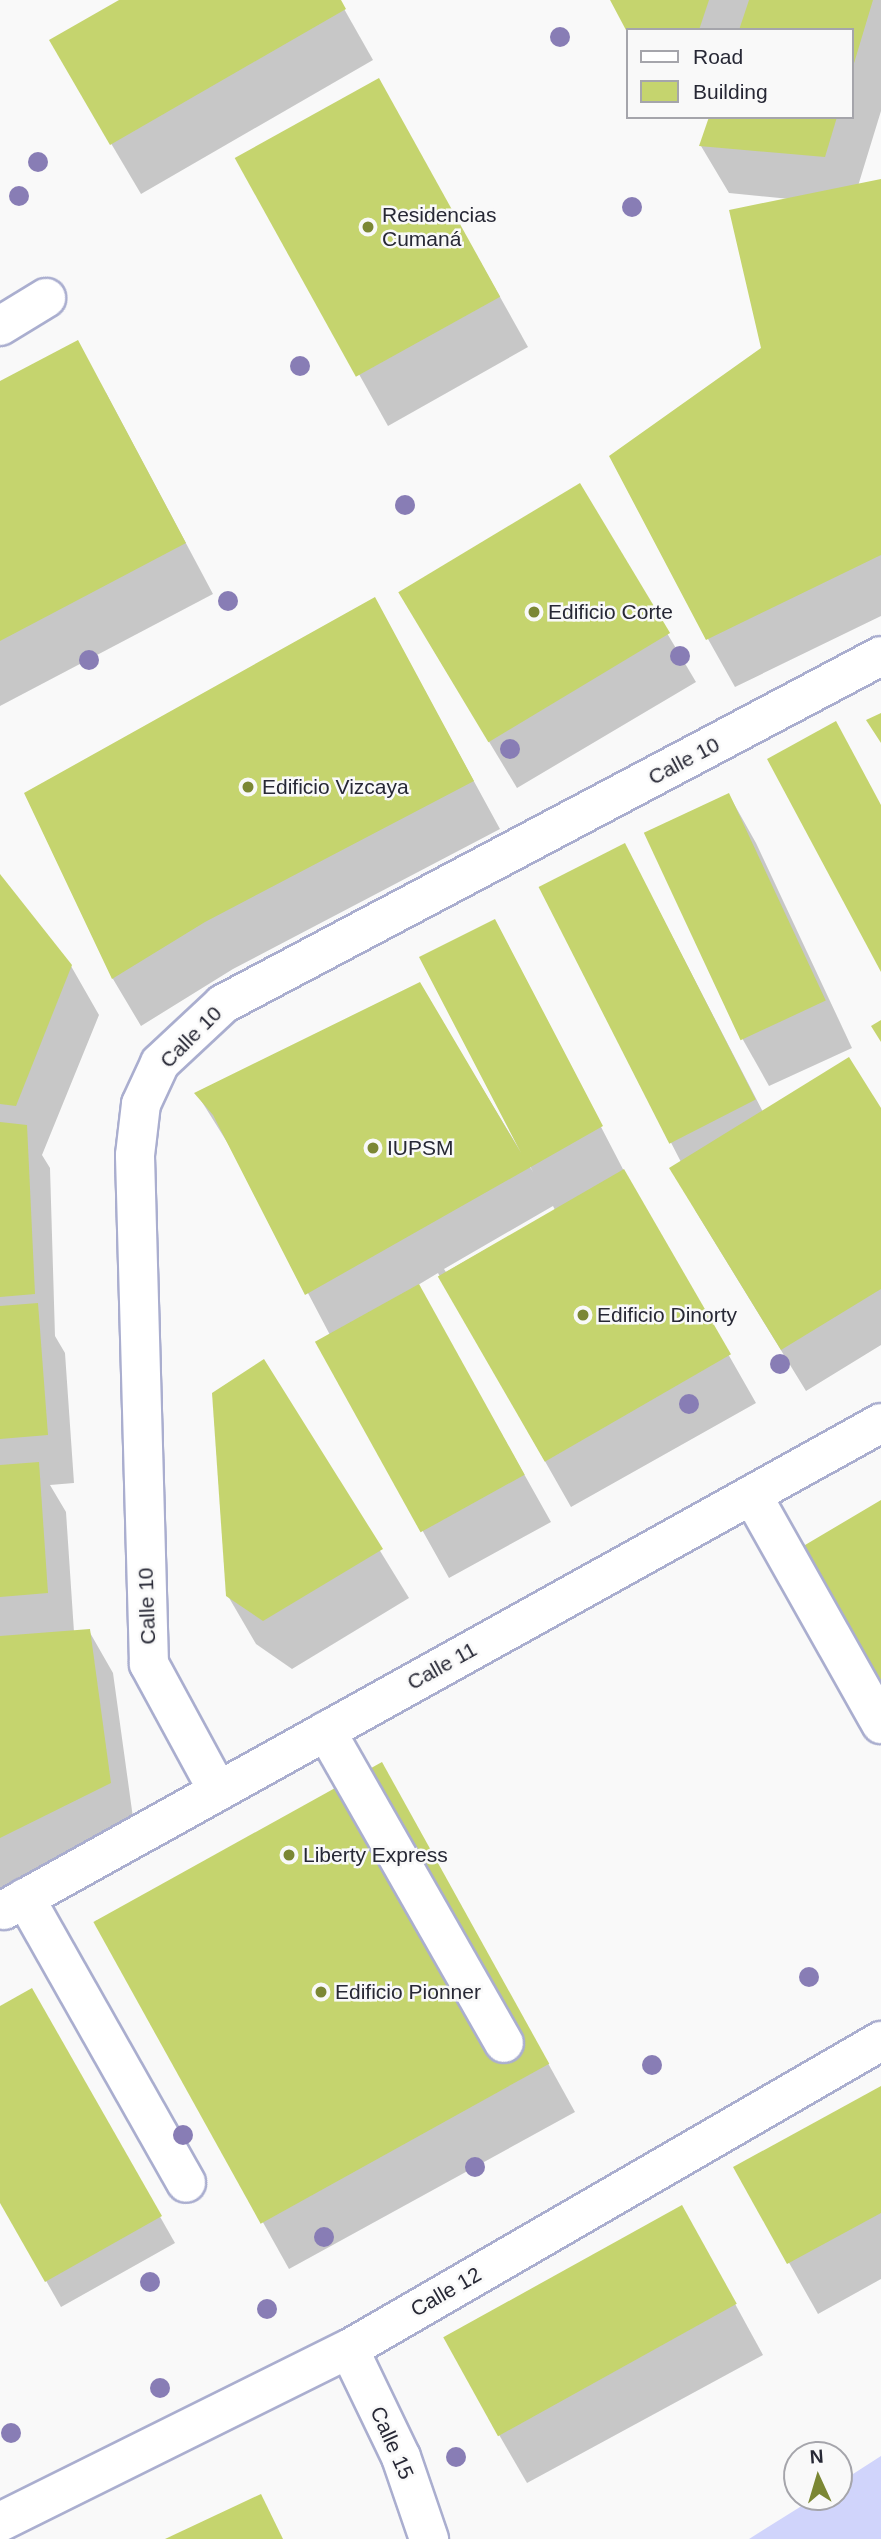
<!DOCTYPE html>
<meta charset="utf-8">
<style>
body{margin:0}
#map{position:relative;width:881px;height:2539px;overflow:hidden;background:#f9f9f9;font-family:Helvetica,sans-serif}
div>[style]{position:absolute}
.green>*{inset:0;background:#d0d4fb}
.shadow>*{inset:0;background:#0003}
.building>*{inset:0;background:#c5d46e;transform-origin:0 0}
.roads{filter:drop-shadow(2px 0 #aaaecf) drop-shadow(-2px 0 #aaaecf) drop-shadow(0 2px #aaaecf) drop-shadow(0 -2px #aaaecf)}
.minor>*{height:38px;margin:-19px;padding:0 19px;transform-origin:19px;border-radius:19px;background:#fff}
.trees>*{width:20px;height:20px;margin:-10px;border-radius:50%;background:#887db5}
.dots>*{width:19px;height:19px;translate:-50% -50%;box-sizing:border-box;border:4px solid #f9f9f9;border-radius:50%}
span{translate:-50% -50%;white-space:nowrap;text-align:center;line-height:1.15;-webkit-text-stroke:5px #f9f9f9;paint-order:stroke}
.poi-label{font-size:21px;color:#272835}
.left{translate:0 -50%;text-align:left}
.street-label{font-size:21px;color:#272835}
.legend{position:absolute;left:626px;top:28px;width:228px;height:91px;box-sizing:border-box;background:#f9f9f9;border:2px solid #a5a5ab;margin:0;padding:9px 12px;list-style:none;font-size:21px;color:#272835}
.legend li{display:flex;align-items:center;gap:14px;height:35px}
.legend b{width:35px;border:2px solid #a5a5ab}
.north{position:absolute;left:783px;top:2441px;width:70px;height:70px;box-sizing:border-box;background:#f9f9f9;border:2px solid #a5a5ab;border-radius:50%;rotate:356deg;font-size:19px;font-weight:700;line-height:28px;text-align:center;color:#272835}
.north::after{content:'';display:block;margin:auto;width:24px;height:32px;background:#7b8734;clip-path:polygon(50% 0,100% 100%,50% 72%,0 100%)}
</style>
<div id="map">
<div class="green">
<div style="clip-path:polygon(881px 2456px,881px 2539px,749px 2539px,816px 2497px,839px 2497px,839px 2483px)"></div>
</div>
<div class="shadow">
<div style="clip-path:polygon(123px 0,339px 0,373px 60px,141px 194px,80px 91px)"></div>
<div style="clip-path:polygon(612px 0,881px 0,881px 111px,858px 186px,881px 181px,881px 616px,735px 687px,708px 639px,790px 199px,729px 193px,701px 146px,711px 117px,851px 117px,851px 30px,627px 30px)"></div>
<div style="clip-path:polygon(407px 131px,528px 347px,388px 426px,238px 158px)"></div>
<div style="clip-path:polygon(0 383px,106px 393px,213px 594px,0 706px)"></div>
<div style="clip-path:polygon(579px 485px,696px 682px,517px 788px,427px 639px)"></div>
<div style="clip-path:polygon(375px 600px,500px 829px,233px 969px,141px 1026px,113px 979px,26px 793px)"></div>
<div style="clip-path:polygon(729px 795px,756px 843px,852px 1048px,769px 1086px,742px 1038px)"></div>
<div style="clip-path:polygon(625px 845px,763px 1112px,881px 1112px,881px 1345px,806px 1391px,695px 1210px,681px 1162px,540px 888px)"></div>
<div style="clip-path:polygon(0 877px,71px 966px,99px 1015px,42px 1155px,50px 1168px,55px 1336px,65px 1353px,74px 1483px,50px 1485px,66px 1512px,74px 1632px,89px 1631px,113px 1673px,134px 1825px,0 1892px)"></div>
<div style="clip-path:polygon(evenodd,494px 921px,626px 1175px,756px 1403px,571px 1507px,438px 1273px,418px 1285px,551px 1522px,449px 1578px,317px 1342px,330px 1335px,237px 1158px,197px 1094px,419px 984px,533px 1172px,422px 958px,494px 921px,553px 1206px,555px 1210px,446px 1272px,444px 1269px,553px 1206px)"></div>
<div style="clip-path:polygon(264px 1362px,409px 1598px,292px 1669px,256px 1644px,228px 1596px)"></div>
<div style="clip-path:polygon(409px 1812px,575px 2112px,289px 2269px,95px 1921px)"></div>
<div style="clip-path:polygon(31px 1990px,175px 2243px,61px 2307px,0 2200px,0 2008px)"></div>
<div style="clip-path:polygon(881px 2088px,881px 2279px,818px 2314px,735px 2167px)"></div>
<div style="clip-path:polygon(710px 2258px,763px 2355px,527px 2483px,498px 2433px)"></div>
</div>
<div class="building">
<div style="clip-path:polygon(119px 0,341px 0,346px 9px,110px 145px,49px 40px)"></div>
<div style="clip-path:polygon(610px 0,709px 0,699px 30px,627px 32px)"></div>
<div style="clip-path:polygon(749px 0,873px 0,852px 70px,851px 30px,739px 30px)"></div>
<div style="left:379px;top:78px;width:250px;height:165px;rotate:61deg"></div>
<div style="clip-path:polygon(709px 117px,837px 117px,825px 157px,699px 146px)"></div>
<div style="clip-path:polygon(881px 179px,881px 555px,706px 640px,609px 456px,761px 348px,729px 210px)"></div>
<div style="clip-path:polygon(78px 340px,186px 543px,0 641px,0 381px)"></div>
<div style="left:580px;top:483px;width:175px;height:212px;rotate:59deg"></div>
<div style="clip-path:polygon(375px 597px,474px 781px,205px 922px,112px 979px,24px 793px)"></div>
<div style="clip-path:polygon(881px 713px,881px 743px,866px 720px)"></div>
<div style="clip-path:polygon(836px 721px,881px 805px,881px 972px,767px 759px)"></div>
<div style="left:729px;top:793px;width:229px;height:94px;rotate:65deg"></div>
<div style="left:625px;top:843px;width:288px;height:97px;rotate:63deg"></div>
<div style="clip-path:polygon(0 874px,72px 965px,16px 1106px,0 1104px)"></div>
<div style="clip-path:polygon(495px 919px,603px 1126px,305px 1295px,213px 1115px,194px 1093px,420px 982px,521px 1153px,419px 957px)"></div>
<div style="clip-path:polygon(881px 1020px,881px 1042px,871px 1026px)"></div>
<div style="clip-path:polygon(849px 1057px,881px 1108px,881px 1289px,781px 1350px,669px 1168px)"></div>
<div style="clip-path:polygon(0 1122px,27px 1125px,35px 1294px,0 1297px)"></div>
<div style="left:624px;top:1169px;width:214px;height:215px;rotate:60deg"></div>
<div style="left:419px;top:1284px;width:218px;height:119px;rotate:61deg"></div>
<div style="clip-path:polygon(38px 1303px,48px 1435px,0 1439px,0 1306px)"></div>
<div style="clip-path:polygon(264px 1359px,383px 1549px,263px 1621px,226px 1596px,212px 1393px)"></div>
<div style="clip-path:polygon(39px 1462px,48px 1593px,0 1597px,0 1465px)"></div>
<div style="clip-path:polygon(881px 1500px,881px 1682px,800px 1548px)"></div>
<div style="clip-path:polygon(90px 1629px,111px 1783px,0 1838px,0 1636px)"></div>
<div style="left:382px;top:1762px;width:345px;height:330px;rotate:61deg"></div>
<div style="clip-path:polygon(32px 1988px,162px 2216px,45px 2282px,0 2203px,0 2006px)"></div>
<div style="clip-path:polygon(881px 2086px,881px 2213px,787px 2264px,733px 2167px)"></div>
<div style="left:682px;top:2205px;width:113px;height:273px;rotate:61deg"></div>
<div style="clip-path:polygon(261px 2494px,283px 2539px,165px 2539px)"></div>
</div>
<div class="roads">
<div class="minor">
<div style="left:0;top:326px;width:54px;rotate:-31.3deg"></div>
<div style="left:752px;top:1495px;width:263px;rotate:60.6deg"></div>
<div style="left:326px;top:1731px;width:359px;rotate:60.3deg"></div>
<div style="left:218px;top:1791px;width:145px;rotate:-118.5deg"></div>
<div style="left:149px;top:1664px;width:509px;rotate:-91.58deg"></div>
<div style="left:135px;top:1155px;width:51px;rotate:-83.3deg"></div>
<div style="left:141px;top:1104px;width:45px;rotate:-65.1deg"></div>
<div style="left:160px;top:1063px;width:86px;rotate:-43.1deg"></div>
<div style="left:223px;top:1004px;width:744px;rotate:-27.87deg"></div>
<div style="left:25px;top:1898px;width:327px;rotate:60.5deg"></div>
<div style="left:4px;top:1910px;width:1003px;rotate:-29.04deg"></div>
<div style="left:349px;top:2349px;width:120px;rotate:64.3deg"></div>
<div style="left:401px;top:2457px;width:87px;rotate:71.1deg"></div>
<div style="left:0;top:2522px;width:390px;rotate:-26.4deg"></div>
<div style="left:349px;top:2349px;width:615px;rotate:-30.07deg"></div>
</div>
</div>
<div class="trees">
<div style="left:560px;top:37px"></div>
<div style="left:38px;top:162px"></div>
<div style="left:19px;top:196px"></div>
<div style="left:632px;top:207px"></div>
<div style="left:300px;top:366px"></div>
<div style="left:405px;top:505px"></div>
<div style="left:228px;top:601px"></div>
<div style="left:680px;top:656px"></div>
<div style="left:89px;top:660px"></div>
<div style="left:510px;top:749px"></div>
<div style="left:780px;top:1364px"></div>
<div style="left:689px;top:1404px"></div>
<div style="left:809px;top:1977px"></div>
<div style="left:652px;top:2065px"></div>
<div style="left:183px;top:2135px"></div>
<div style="left:475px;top:2167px"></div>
<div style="left:324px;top:2237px"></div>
<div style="left:150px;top:2282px"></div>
<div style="left:267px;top:2309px"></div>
<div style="left:160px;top:2388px"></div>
<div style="left:11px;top:2433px"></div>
<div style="left:456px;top:2457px"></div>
</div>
<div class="dots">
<div style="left:368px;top:227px;background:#7b8734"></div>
<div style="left:534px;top:612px;background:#7b8734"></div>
<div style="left:248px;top:787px;background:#7b8734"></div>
<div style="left:373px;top:1148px;background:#7b8734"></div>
<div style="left:583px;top:1315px;background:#7b8734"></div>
<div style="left:289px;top:1855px;background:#7b8734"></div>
<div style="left:321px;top:1992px;background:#7b8734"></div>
</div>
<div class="poi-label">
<span class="left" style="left:382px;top:227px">Residencias<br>Cumaná</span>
<span class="left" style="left:548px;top:612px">Edificio Corte</span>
<span class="left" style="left:262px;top:787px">Edificio Vizcaya</span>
<span class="left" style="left:387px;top:1148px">IUPSM</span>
<span class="left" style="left:597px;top:1315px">Edificio Dinorty</span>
<span class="left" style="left:303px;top:1855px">Liberty Express</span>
<span class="left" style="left:335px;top:1992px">Edificio Pionner</span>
</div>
<div class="street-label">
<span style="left:684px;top:761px;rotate:-28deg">Calle 10</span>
<span style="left:191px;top:1037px;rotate:-45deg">Calle 10</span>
<span style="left:147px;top:1606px;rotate:-92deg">Calle 10</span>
<span style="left:442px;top:1666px;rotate:-29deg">Calle 11</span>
<span style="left:446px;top:2292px;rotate:-30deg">Calle 12</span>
<span style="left:392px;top:2443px;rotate:66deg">Calle 15</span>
</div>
<ul class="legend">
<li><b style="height:9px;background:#fff"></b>Road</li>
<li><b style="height:19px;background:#c5d46e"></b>Building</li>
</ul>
<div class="north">N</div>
</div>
